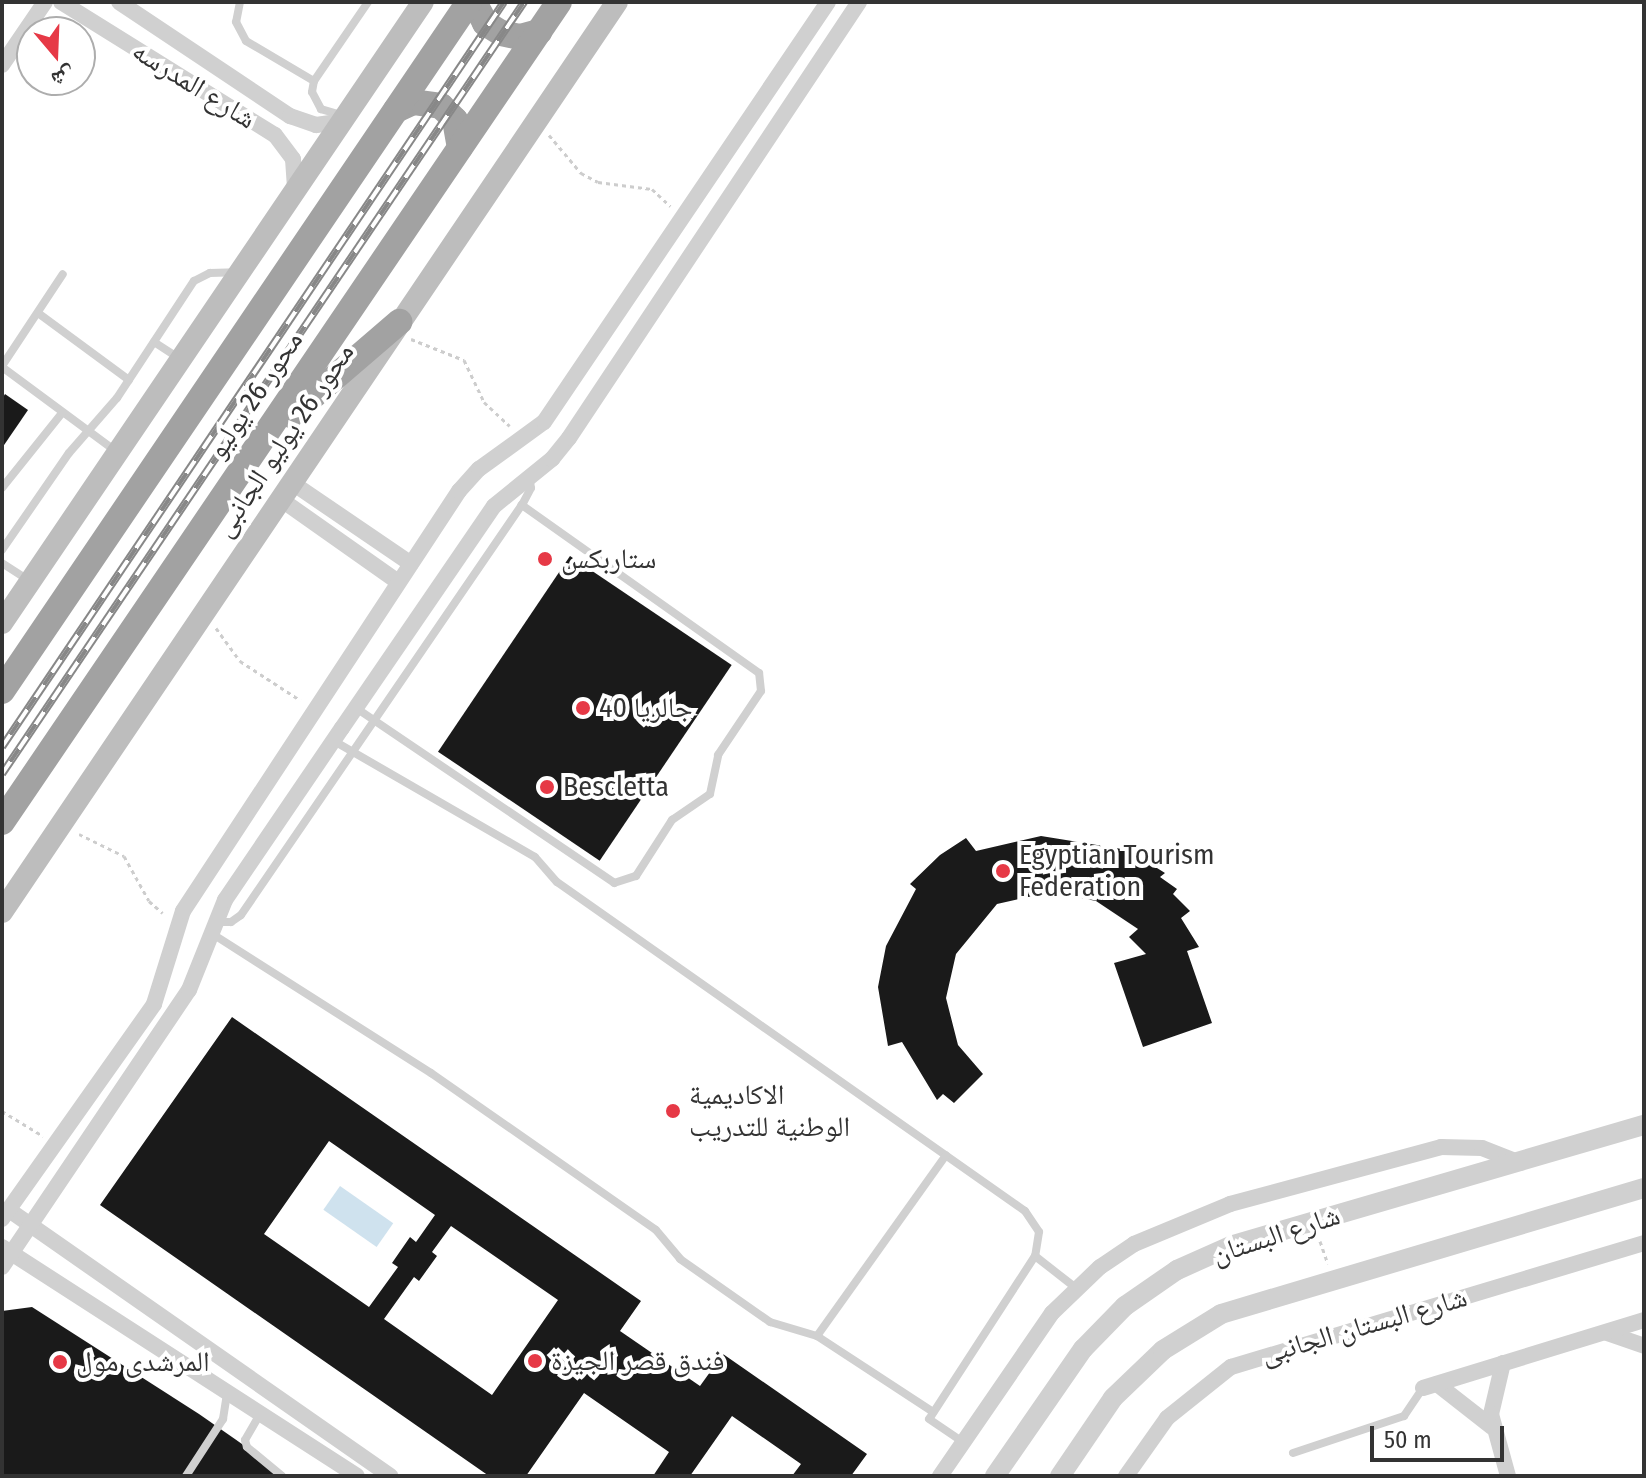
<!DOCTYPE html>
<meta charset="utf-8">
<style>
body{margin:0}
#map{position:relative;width:1646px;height:1478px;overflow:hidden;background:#fff;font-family:"Fira Sans Condensed","Noto Naskh Arabic",sans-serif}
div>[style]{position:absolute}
.water>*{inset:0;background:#cfe2ee;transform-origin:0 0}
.building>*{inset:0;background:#1a1a1a;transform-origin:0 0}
.path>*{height:3px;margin-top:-1.5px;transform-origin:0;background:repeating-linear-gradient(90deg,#cdcdcd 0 4px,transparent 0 8px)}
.service>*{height:8px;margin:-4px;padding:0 4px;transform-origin:4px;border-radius:4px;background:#d0d0d0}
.minor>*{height:16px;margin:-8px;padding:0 8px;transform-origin:8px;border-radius:8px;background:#d0d0d0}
.tertiary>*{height:20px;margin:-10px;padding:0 10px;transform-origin:10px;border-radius:10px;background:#d0d0d0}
.secondary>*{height:22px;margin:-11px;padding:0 11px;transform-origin:11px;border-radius:11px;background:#bdbdbd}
.trunk>*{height:26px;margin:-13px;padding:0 13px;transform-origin:13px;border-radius:13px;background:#a2a2a2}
.rail>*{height:8px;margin-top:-4px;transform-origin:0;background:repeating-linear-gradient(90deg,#fff 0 15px,#888 0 30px);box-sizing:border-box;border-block:2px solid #888}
.dots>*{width:22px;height:22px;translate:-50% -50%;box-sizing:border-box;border:4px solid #fff;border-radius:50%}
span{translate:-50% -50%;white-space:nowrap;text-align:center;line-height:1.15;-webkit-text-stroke:8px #fff;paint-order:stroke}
.street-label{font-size:28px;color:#333}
.poi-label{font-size:28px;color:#333}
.left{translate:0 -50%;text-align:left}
.frame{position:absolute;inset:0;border:4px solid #333;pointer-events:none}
.north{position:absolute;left:16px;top:16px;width:80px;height:80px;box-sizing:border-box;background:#fff;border:2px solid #adadad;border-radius:50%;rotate:161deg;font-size:22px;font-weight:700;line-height:32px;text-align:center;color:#333}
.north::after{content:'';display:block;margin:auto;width:28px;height:36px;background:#e63946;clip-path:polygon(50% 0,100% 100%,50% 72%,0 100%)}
.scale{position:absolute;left:1370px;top:1426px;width:134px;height:36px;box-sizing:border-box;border:4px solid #333;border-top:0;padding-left:10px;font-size:24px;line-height:28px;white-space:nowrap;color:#333;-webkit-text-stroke:6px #fff;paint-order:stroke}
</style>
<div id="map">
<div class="water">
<div style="left:340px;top:1186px;width:65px;height:29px;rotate:35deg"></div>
</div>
<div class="building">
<div style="clip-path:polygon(5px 394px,28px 410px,2px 448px,2px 399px)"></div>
<div style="left:570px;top:556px;width:195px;height:236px;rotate:34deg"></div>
<div style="clip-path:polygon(1041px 836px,1128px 850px,1165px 873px,1160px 877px,1177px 889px,1173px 894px,1190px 911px,1181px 918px,1199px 947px,1187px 951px,1212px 1023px,1143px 1047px,1114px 963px,1146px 954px,1129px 937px,1138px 929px,1096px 901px,1066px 895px,1037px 895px,997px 904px,956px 954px,946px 998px,958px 1045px,983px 1074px,954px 1103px,943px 1094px,937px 1100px,902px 1042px,888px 1046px,878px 987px,886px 946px,916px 889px,910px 884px,940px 855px,966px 838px,976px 851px)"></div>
<div style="clip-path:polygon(evenodd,232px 1017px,641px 1301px,620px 1331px,700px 1386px,723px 1354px,867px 1454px,851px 1476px,792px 1476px,801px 1464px,732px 1416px,690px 1476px,653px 1476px,669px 1452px,584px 1393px,526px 1476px,489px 1476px,100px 1205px,232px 1017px,329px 1141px,435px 1215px,416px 1242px,410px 1237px,392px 1263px,398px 1267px,369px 1307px,264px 1234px,329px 1141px,232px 1017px,451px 1226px,558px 1300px,492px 1395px,384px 1319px,414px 1277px,419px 1281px,437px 1256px,432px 1252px,451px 1226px)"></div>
<div style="clip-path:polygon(32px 1307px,199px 1414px,288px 1476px,2px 1476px,2px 1311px)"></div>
</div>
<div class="path">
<div style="left:549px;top:135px;width:50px;rotate:49.9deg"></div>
<div style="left:581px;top:173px;width:19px;rotate:28deg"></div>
<div style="left:598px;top:182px;width:54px;rotate:7.4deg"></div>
<div style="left:652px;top:189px;width:25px;rotate:43deg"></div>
<div style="left:411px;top:339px;width:57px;rotate:21.6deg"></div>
<div style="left:464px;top:360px;width:47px;rotate:64.5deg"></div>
<div style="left:484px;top:402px;width:35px;rotate:43deg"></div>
<div style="left:216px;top:628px;width:41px;rotate:54deg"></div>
<div style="left:240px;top:661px;width:72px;rotate:33deg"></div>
<div style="left:79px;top:834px;width:50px;rotate:26.1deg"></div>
<div style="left:124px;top:856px;width:51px;rotate:60.9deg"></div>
<div style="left:149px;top:901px;width:18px;rotate:41deg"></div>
<div style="left:2px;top:1111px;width:48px;rotate:31.4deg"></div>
<div style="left:1320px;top:1241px;width:24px;rotate:71deg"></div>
</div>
<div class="service">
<div style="left:240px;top:2px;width:20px;rotate:101deg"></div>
<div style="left:236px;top:22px;width:21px;rotate:62deg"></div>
<div style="left:246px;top:41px;width:79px;rotate:30.5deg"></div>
<div style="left:345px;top:116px;width:25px;rotate:-164deg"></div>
<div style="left:321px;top:109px;width:19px;rotate:-118deg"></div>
<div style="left:312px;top:92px;width:11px;rotate:-80deg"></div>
<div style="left:314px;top:81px;width:96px;rotate:-55.6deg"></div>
<div style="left:38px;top:313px;width:113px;rotate:36.4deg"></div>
<div style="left:154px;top:342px;width:31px;rotate:33deg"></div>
<div style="left:2px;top:366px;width:110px;rotate:-56.5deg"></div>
<div style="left:2px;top:367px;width:143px;rotate:36.5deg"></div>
<div style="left:2px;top:488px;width:96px;rotate:-51.3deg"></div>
<div style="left:2px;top:550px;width:118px;rotate:-55.4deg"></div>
<div style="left:69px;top:453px;width:73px;rotate:-48.9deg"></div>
<div style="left:117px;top:398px;width:140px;rotate:-56.7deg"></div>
<div style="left:194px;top:281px;width:18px;rotate:-27deg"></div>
<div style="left:210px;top:273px;width:25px;rotate:-2deg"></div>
<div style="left:2px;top:563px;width:31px;rotate:33deg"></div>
<div style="left:356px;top:708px;width:312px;rotate:34.1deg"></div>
<div style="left:614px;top:883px;width:23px;rotate:-18deg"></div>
<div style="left:636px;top:876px;width:67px;rotate:-57.3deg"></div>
<div style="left:672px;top:820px;width:46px;rotate:-34.4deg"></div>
<div style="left:710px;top:794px;width:40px;rotate:-78deg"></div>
<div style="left:718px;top:755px;width:77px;rotate:-56.1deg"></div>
<div style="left:761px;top:691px;width:18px;rotate:-96deg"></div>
<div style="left:759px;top:673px;width:291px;rotate:-144.7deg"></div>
<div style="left:334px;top:741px;width:232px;rotate:30deg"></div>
<div style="left:535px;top:857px;width:33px;rotate:49deg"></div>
<div style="left:557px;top:882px;width:572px;rotate:35.11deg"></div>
<div style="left:1025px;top:1211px;width:25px;rotate:56deg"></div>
<div style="left:1039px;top:1232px;width:24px;rotate:99deg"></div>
<div style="left:1035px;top:1256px;width:194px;rotate:123deg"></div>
<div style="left:929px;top:1419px;width:41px;rotate:34.1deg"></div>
<div style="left:214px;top:922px;width:17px"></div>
<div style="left:231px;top:922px;width:12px;rotate:-35deg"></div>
<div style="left:241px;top:915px;width:497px;rotate:-55.6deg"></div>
<div style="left:522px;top:505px;width:19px;rotate:-62deg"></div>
<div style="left:531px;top:488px;width:12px;rotate:-99deg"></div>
<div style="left:211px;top:933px;width:261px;rotate:32.5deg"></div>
<div style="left:431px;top:1073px;width:274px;rotate:34.9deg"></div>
<div style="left:656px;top:1230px;width:38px;rotate:50deg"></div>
<div style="left:680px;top:1259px;width:110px;rotate:35deg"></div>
<div style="left:770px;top:1322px;width:49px;rotate:16.6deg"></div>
<div style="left:817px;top:1336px;width:139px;rotate:33.2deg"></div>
<div style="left:1035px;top:1256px;width:52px;rotate:38deg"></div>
<div style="left:817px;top:1336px;width:222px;rotate:-54.5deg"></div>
<div style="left:260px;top:1414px;width:30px;rotate:120deg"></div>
<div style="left:245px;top:1440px;width:7px;rotate:74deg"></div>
<div style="left:247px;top:1447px;width:45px;rotate:39.6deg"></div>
<div style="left:1293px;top:1453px;width:117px;rotate:-18.4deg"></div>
<div style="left:1404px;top:1416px;width:34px;rotate:-56deg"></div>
<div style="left:186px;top:1476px;width:68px;rotate:-57deg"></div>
<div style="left:223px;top:1419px;width:26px;rotate:-81deg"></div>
</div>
<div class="minor">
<div style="left:61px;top:2px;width:252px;rotate:31.9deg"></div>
<div style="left:275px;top:135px;width:30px;rotate:53deg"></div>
<div style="left:293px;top:159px;width:31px;rotate:86deg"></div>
<div style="left:119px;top:2px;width:206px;rotate:33.7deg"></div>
<div style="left:290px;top:116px;width:28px;rotate:19deg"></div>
<div style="left:316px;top:125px;width:27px;rotate:-8deg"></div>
<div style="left:2px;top:65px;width:76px;rotate:-55.7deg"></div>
<div style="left:291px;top:482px;width:145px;rotate:34.3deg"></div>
<div style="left:279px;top:498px;width:146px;rotate:35.2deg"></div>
<div style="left:9px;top:1210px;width:465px;rotate:34.9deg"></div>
<div style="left:2px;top:1219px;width:263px;rotate:-54.7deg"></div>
<div style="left:154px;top:1004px;width:97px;rotate:-72.7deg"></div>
<div style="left:183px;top:911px;width:503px;rotate:-56.69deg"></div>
<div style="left:459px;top:491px;width:30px;rotate:-48deg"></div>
<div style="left:479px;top:469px;width:80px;rotate:-35.9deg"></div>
<div style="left:544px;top:422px;width:507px;rotate:-55.93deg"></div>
<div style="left:2px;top:1247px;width:422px;rotate:32.8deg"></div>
<div style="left:2px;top:1267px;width:334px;rotate:-56deg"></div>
<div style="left:189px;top:990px;width:97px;rotate:-68.2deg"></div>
<div style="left:225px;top:900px;width:208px;rotate:-55.8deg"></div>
<div style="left:342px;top:728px;width:269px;rotate:-55.6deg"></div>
<div style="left:494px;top:506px;width:75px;rotate:-39deg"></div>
<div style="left:552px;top:459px;width:27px;rotate:-51deg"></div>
<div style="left:569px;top:438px;width:524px;rotate:-56.37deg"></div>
<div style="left:1607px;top:1333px;width:39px;rotate:19deg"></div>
<div style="left:1503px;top:1363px;width:52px;rotate:103.2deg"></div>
<div style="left:1491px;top:1414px;width:64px;rotate:74.7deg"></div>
<div style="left:1437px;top:1384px;width:70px;rotate:38deg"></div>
<div style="left:1423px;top:1388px;width:231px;rotate:-17.1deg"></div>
<div style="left:940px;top:1476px;width:198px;rotate:-55.5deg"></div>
<div style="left:1052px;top:1313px;width:66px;rotate:-43.8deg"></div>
<div style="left:1100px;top:1267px;width:41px;rotate:-34.1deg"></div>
<div style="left:1134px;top:1244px;width:104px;rotate:-22.6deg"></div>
<div style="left:1230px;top:1204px;width:219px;rotate:-15.1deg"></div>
<div style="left:1441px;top:1147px;width:41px;rotate:1.4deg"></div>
<div style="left:1482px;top:1148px;width:41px;rotate:21.5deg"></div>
<div style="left:1126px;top:1476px;width:71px;rotate:-54.7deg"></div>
<div style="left:1167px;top:1418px;width:82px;rotate:-38.6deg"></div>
<div style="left:1231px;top:1367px;width:431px;rotate:-16.7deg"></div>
</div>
<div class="tertiary">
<div style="left:995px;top:1476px;width:155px;rotate:-55.3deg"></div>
<div style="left:1083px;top:1349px;width:60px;rotate:-45.7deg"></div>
<div style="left:1125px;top:1306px;width:63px;rotate:-34.7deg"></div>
<div style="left:1177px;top:1270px;width:61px;rotate:-24.1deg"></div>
<div style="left:1233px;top:1245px;width:428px;rotate:-16.3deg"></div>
<div style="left:1060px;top:1476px;width:94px;rotate:-55.8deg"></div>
<div style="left:1113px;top:1398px;width:69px;rotate:-43.8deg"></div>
<div style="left:1163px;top:1350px;width:68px;rotate:-31.8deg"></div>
<div style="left:1221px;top:1314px;width:441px;rotate:-16.6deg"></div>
</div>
<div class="secondary">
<div style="left:2px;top:623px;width:750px;rotate:-55.87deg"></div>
<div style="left:2px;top:912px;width:1098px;rotate:-55.95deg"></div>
</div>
<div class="trunk">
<div style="left:474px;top:2px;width:24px;rotate:62deg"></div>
<div style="left:485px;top:23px;width:19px;rotate:32deg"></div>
<div style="left:501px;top:33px;width:19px;rotate:12deg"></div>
<div style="left:520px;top:37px;width:20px;rotate:-15deg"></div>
<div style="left:396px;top:110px;width:19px;rotate:-25deg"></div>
<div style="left:413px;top:102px;width:28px;rotate:8deg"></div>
<div style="left:441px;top:106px;width:20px;rotate:45deg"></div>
<div style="left:455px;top:120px;width:28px;rotate:80deg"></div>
<div style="left:291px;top:415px;width:143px;rotate:-40.7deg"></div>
<div style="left:2px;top:691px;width:832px;rotate:-55.87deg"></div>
<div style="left:2px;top:822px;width:991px;rotate:-55.81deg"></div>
</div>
<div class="rail">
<div style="left:2px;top:747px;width:898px;rotate:-56.03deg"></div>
<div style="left:2px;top:774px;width:932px;rotate:-55.93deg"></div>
</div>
<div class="dots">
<div style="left:545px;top:559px;background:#e63946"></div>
<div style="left:583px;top:708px;background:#e63946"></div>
<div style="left:547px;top:787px;background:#e63946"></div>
<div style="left:1003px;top:871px;background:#e63946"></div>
<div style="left:673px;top:1111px;background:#e63946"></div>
<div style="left:535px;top:1361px;background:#e63946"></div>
<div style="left:60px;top:1362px;background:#e63946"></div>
</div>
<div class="street-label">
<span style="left:194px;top:85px;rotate:32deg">شارع المدرسه</span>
<span style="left:255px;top:395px;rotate:-56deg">محور 26 يوليو</span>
<span style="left:284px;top:440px;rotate:-56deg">محور 26 يوليو الجانبى</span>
<span style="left:1276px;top:1235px;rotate:-18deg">شارع البستان</span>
<span style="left:1364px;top:1326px;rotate:-16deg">شارع البستان الجانبى</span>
</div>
<div class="poi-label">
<span class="left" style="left:561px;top:559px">ستاربكس</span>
<span class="left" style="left:599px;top:708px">جالريا 40</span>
<span class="left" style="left:563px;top:787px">Bescletta</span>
<span class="left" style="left:1019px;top:871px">Egyptian Tourism<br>Federation</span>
<span class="left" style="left:689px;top:1111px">الاكاديمية<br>الوطنية للتدريب</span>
<span class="left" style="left:551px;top:1361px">فندق قصر الجيزة</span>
<span class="left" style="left:76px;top:1362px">المرشدى مول</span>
</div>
<div class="frame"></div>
<div class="north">ش</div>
<div class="scale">50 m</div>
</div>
